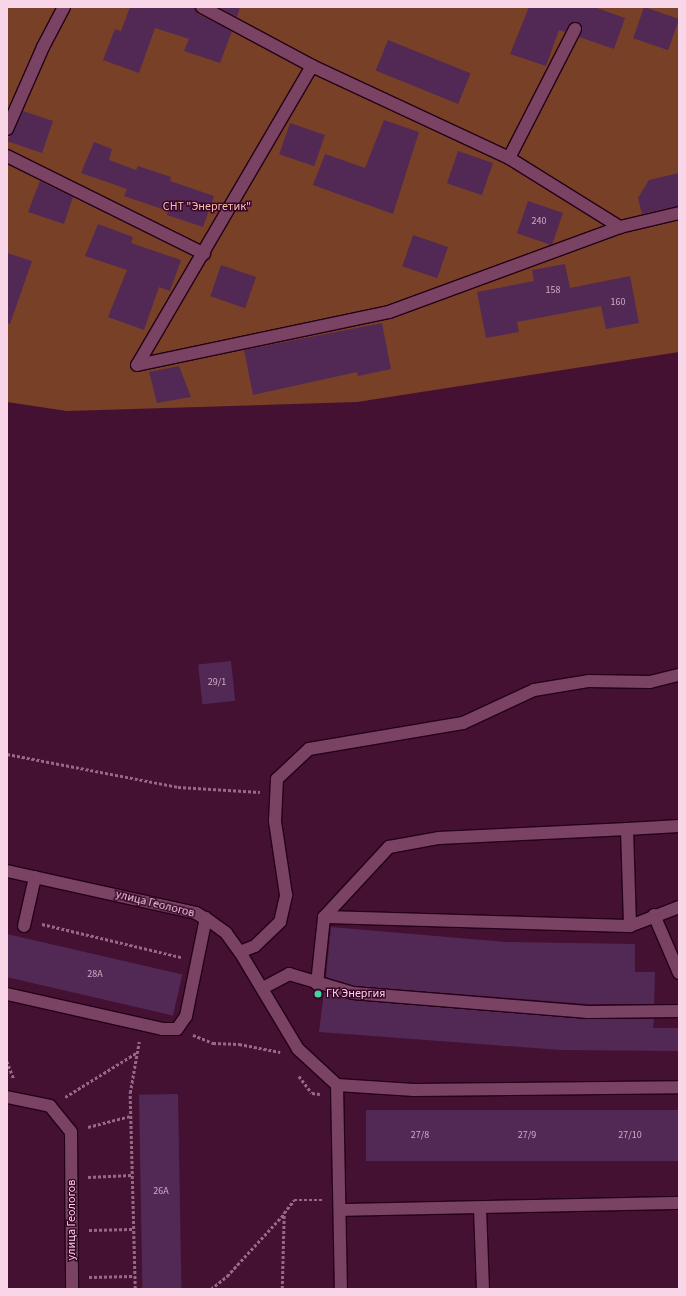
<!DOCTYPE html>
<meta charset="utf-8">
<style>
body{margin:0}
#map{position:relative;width:686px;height:1296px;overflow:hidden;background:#441132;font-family:"Source Sans 3",sans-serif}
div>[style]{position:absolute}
.green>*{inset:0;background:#784026}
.building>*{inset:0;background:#522955;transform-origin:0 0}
.path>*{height:2.5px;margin-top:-1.25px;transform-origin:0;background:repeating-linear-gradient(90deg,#966a85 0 3px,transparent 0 5px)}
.roads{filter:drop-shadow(1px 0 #240118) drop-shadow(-1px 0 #240118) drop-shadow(0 1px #240118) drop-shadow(0 -1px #240118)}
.minor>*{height:12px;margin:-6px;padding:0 6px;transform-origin:6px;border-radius:6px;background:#7a4263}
.dots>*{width:11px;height:11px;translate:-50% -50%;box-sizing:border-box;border:2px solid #390528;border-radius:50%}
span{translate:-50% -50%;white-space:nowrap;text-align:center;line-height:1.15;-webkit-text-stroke:3px #390528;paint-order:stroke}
.number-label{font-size:10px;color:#ceabc3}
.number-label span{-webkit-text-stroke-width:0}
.park-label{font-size:12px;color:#f6c2ac}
.street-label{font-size:12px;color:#f8d6e8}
.poi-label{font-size:12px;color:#f8d6e8}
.left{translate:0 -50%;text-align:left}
.frame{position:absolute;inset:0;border:8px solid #f8d6e8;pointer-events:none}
</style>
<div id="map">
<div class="green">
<div style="clip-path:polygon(7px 7px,679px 7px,679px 352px,357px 402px,67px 411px,7px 402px)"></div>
</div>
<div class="building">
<div style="clip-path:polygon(130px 7px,195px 7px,198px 14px,232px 31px,220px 63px,184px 51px,189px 39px,155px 28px,139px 73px,103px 60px,115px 29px,121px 31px)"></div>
<div style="clip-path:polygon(218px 7px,240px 7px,237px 17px)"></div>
<div style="clip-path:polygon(529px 7px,594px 7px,625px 18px,614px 49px,579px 37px,582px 28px,578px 22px,571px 23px,565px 32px,559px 30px,546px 66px,510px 54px)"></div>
<div style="left:644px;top:7px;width:37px;height:33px;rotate:19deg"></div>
<div style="left:388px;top:40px;width:89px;height:33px;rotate:22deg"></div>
<div style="clip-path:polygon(23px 111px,53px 121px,42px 153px,7px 141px)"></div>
<div style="clip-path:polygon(384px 120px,419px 132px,393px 214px,313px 185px,325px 154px,365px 168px)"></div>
<div style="left:290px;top:123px;width:37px;height:33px;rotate:19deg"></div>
<div style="clip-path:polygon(94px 142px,112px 149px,109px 160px,136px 170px,138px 166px,171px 177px,170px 181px,214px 196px,203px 227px,167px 215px,168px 211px,124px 196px,127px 189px,81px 173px)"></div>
<div style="left:458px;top:151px;width:37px;height:34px;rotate:19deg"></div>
<div style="clip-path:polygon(679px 173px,679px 206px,642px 214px,638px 198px,649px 180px)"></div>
<div style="clip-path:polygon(40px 181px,73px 197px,64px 224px,28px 212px)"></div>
<div style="left:528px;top:201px;width:37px;height:34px;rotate:19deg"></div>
<div style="clip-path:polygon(98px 224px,133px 237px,131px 243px,181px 260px,170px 291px,159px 287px,144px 330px,108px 317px,127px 270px,85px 256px)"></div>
<div style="left:413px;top:235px;width:37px;height:33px;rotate:19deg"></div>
<div style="clip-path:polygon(7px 253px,32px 261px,10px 324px,7px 323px)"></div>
<div style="clip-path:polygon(565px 264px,570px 288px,630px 276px,639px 323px,606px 329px,601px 306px,517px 322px,519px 332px,486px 338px,477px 292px,534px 281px,532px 270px)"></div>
<div style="left:221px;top:265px;width:37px;height:33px;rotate:19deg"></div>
<div style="clip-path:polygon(382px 323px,391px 369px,358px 376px,357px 372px,253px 395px,244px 350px)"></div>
<div style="clip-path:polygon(179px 366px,191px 397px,157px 403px,149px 372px)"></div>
<div style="left:231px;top:661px;width:40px;height:33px;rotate:84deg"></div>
<div style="clip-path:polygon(331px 927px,506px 942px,635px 944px,635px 972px,655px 972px,654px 1004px,588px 1004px,354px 986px,326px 977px)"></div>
<div style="left:7px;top:934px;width:180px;height:42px;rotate:13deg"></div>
<div style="clip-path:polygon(324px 992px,352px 1000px,587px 1019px,654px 1019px,653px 1028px,679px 1028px,679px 1051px,561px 1050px,319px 1032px)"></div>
<div style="left:178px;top:1094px;width:195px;height:39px;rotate:89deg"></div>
<div style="left:366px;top:1110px;width:313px;height:51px"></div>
</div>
<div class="path">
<div style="left:7px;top:754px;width:174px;rotate:10.9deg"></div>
<div style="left:178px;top:787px;width:82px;rotate:3.5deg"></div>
<div style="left:42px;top:924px;width:143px;rotate:13.4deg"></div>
<div style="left:193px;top:1035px;width:22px;rotate:22deg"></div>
<div style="left:213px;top:1043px;width:26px;rotate:2deg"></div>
<div style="left:239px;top:1044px;width:42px;rotate:11deg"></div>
<div style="left:7px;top:1061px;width:19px;rotate:69deg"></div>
<div style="left:299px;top:1076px;width:21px;rotate:53deg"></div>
<div style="left:312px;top:1093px;width:8px;rotate:7deg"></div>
<div style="left:65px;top:1097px;width:84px;rotate:-31.8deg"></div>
<div style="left:88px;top:1127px;width:43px;rotate:-14.7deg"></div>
<div style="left:88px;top:1177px;width:44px;rotate:-2.6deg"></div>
<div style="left:89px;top:1230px;width:44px;rotate:-1.3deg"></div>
<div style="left:89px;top:1277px;width:45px;rotate:-1.3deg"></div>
<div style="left:135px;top:1289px;width:196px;rotate:-91.5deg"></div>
<div style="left:130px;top:1093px;width:52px;rotate:-80deg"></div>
<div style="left:211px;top:1289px;width:21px;rotate:-39deg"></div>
<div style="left:227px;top:1276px;width:84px;rotate:-47.4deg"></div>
<div style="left:282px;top:1289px;width:76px;rotate:-88.5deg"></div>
<div style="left:284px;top:1213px;width:16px;rotate:-52deg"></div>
<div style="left:294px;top:1200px;width:28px"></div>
</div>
<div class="roads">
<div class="minor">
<div style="left:202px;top:7px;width:125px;rotate:28.2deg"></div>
<div style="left:312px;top:66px;width:217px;rotate:25deg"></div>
<div style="left:509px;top:158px;width:131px;rotate:31.9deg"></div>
<div style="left:312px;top:66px;width:346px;rotate:120.3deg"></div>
<div style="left:137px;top:365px;width:258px;rotate:-11.9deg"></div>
<div style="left:389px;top:312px;width:246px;rotate:-20.2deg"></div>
<div style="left:620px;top:227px;width:61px;rotate:-13.3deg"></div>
<div style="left:7px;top:129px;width:90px;rotate:-66.3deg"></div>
<div style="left:43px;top:47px;width:45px;rotate:-62.3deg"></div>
<div style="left:7px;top:156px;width:220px;rotate:26.4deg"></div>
<div style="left:509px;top:158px;width:145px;rotate:-62.9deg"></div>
<div style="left:679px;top:826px;width:52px;rotate:176.7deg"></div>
<div style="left:627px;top:829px;width:97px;rotate:88.2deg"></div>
<div style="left:630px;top:926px;width:53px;rotate:-21.2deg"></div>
<div style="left:7px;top:871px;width:194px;rotate:12.5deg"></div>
<div style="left:196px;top:913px;width:17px;rotate:31deg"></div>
<div style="left:211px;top:922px;width:19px;rotate:36deg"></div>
<div style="left:226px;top:933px;width:24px;rotate:54deg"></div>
<div style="left:240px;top:952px;width:113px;rotate:59.1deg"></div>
<div style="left:298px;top:1049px;width:53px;rotate:42.7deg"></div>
<div style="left:337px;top:1085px;width:77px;rotate:3.7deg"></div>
<div style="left:414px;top:1090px;width:265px;rotate:-0.6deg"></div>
<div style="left:654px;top:915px;width:63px;rotate:66.7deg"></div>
<div style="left:324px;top:917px;width:96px;rotate:-47.1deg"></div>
<div style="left:389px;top:847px;width:51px;rotate:-10.2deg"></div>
<div style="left:439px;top:838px;width:188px;rotate:-2.7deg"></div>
<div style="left:24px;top:926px;width:50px;rotate:-77.3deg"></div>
<div style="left:240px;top:952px;width:16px;rotate:-22deg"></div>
<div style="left:255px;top:946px;width:35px;rotate:-44deg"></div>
<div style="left:280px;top:922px;width:28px;rotate:-77deg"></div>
<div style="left:286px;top:895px;width:75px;rotate:-98.5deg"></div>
<div style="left:275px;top:821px;width:42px;rotate:-87.3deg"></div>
<div style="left:277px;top:779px;width:44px;rotate:-43.2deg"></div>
<div style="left:309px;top:749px;width:156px;rotate:-9.6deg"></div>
<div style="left:463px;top:723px;width:78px;rotate:-24.9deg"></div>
<div style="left:534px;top:690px;width:56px;rotate:-9.3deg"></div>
<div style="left:589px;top:681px;width:61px;rotate:0.9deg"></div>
<div style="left:650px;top:682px;width:30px;rotate:-14deg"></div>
<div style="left:317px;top:984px;width:67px;rotate:-84deg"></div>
<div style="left:324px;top:917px;width:306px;rotate:1.7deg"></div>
<div style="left:263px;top:988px;width:30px;rotate:-28deg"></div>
<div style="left:289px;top:974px;width:67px;rotate:16.5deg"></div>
<div style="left:353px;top:993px;width:236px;rotate:4.6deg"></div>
<div style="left:588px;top:1012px;width:91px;rotate:-0.6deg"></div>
<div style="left:7px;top:994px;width:159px;rotate:12.7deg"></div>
<div style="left:162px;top:1029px;width:15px"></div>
<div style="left:177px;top:1029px;width:16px;rotate:-55deg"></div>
<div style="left:186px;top:1016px;width:100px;rotate:-78.5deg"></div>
<div style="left:337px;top:1085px;width:204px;rotate:88.9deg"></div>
<div style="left:7px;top:1097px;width:44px;rotate:11.8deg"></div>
<div style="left:50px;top:1106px;width:33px;rotate:51deg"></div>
<div style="left:71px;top:1132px;width:157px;rotate:89.6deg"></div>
<div style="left:480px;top:1208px;width:81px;rotate:87.9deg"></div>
<div style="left:340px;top:1210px;width:339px;rotate:-1.2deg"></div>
</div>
</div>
<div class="dots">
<div style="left:318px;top:994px;background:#43d4a0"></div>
</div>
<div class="number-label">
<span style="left:539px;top:222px">240</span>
<span style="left:553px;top:291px">158</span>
<span style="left:618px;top:303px">160</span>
<span style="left:217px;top:683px">29/1</span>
<span style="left:95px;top:975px">28А</span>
<span style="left:420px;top:1136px">27/8</span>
<span style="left:527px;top:1136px">27/9</span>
<span style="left:630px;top:1136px">27/10</span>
<span style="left:161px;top:1192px">26А</span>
</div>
<div class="park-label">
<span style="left:207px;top:207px">СНТ "Энергетик"</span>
</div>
<div class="street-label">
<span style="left:155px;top:904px;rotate:14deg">улица Геологов</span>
<span style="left:72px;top:1220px;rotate:-90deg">улица Геологов</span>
</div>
<div class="poi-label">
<span class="left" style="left:326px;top:994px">ГК Энергия</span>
</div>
<div class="frame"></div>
</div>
